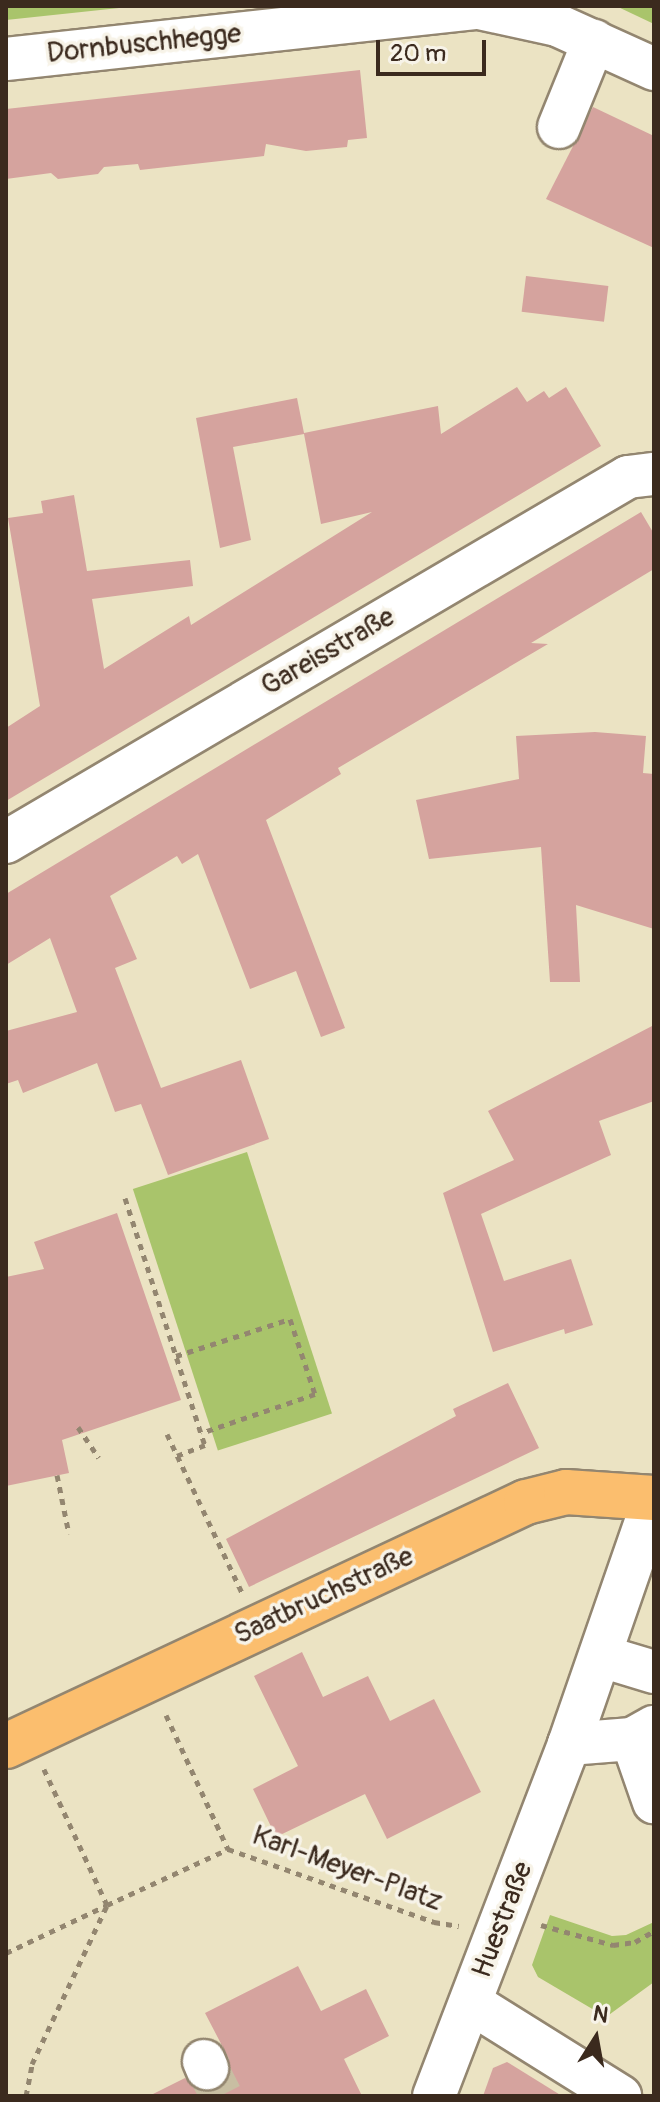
<!DOCTYPE html>
<meta charset="utf-8">
<style>
body{margin:0}
#map{position:relative;width:660px;height:2102px;overflow:hidden;background:#ebe3c3;font-family:Pangolin,sans-serif}
div>[style]{position:absolute}
.green>*{inset:0;background:#a9c46b;transform-origin:0 0}
.building>*{inset:0;background:#d5a39e;transform-origin:0 0}
.minor-tunnel>*{height:42px;margin-top:-21px;transform-origin:0;background:repeating-linear-gradient(90deg,#c8bea2 0 42px,transparent 0 63px)}
.path>*{height:5px;margin-top:-2.5px;transform-origin:0;background:repeating-linear-gradient(90deg,#938670 0 6px,transparent 0 12px)}
.roads{filter:drop-shadow(2px 0 #938670) drop-shadow(-2px 0 #938670) drop-shadow(0 2px #938670) drop-shadow(0 -2px #938670)}
.minor>*{height:42px;margin:-21px;padding:0 21px;transform-origin:21px;border-radius:21px;background:#fff}
.major>*{height:44px;margin:-22px;padding:0 22px;transform-origin:22px;border-radius:22px;background:#fbbe6e}
span{translate:-50% -50%;white-space:nowrap;text-align:center;line-height:1.15;-webkit-text-stroke:7px #f7f3e8;paint-order:stroke}
.street-label{font-size:28px;color:#3b2a1e}
.frame{position:absolute;inset:0;border:8px solid #3b2a1e;pointer-events:none}
.north{position:absolute;left:556px;top:1998px;width:80px;height:80px;-webkit-text-stroke:6px #f7f3e8;paint-order:stroke;rotate:11deg;font-size:22px;font-weight:700;line-height:32px;text-align:center;color:#3b2a1e}
.north::after{content:'';display:block;margin:auto;width:28px;height:36px;background:#3b2a1e;clip-path:polygon(50% 0,100% 100%,50% 72%,0 100%)}
.scale{position:absolute;left:376px;top:40px;width:110px;height:36px;box-sizing:border-box;border:4px solid #3b2a1e;border-top:0;padding-left:10px;font-size:24px;line-height:28px;white-space:nowrap;color:#3b2a1e;-webkit-text-stroke:6px #f7f3e8;paint-order:stroke}
</style>
<div id="map">
<div class="green">
<div style="clip-path:polygon(6px 6px,138px 6px,6px 20px)"></div>
<div style="clip-path:polygon(616px 6px,654px 6px,654px 24px)"></div>
<div style="left:247px;top:1152px;width:275px;height:120px;rotate:72deg"></div>
<div style="clip-path:polygon(550px 1915px,612px 1936px,626px 1935px,654px 1922px,654px 1982px,606px 2017px,538px 1977px,532px 1965px)"></div>
</div>
<div class="building">
<div style="clip-path:polygon(360px 70px,367px 138px,348px 140px,347px 147px,306px 151px,266px 144px,264px 156px,140px 170px,138px 164px,104px 167px,98px 174px,58px 179px,51px 173px,6px 179px,6px 109px)"></div>
<div style="clip-path:polygon(593px 107px,654px 136px,654px 248px,546px 199px)"></div>
<div style="left:526px;top:276px;width:83px;height:36px;rotate:7deg"></div>
<div style="clip-path:polygon(517px 387px,527px 402px,544px 391px,549px 398px,566px 387px,601px 446px,6px 801px,6px 728px,40px 706px,8px 518px,43px 513px,41px 501px,74px 495px,87px 571px,190px 560px,193px 586px,92px 599px,104px 669px,189px 616px,191px 625px,372px 512px,321px 524px,304px 434px,233px 447px,251px 540px,220px 548px,196px 418px,297px 398px,304px 433px,438px 406px,441px 434px)"></div>
<div style="clip-path:polygon(641px 512px,654px 534px,654px 569px,531px 643px,548px 644px,338px 768px,341px 774px,266px 820px,345px 1028px,321px 1037px,296px 971px,250px 989px,198px 854px,182px 864px,177px 856px,110px 896px,137px 959px,115px 968px,161px 1088px,241px 1060px,269px 1139px,168px 1175px,141px 1104px,115px 1112px,97px 1063px,23px 1093px,18px 1080px,6px 1084px,6px 1031px,77px 1012px,50px 938px,6px 965px,6px 894px)"></div>
<div style="clip-path:polygon(595px 732px,646px 736px,643px 773px,654px 774px,654px 929px,576px 905px,580px 982px,550px 982px,541px 847px,429px 859px,416px 800px,519px 779px,516px 736px)"></div>
<div style="clip-path:polygon(654px 1025px,654px 1101px,599px 1121px,611px 1155px,481px 1214px,504px 1281px,571px 1259px,593px 1325px,565px 1334px,564px 1329px,493px 1352px,443px 1193px,514px 1160px,488px 1111px)"></div>
<div style="clip-path:polygon(117px 1213px,181px 1400px,62px 1440px,69px 1473px,6px 1486px,6px 1277px,44px 1269px,34px 1242px)"></div>
<div style="clip-path:polygon(508px 1383px,539px 1448px,249px 1587px,226px 1539px,456px 1416px,453px 1409px)"></div>
<div style="clip-path:polygon(302px 1652px,323px 1697px,368px 1676px,390px 1721px,434px 1699px,481px 1792px,387px 1839px,365px 1794px,276px 1837px,253px 1789px,298px 1766px,254px 1676px)"></div>
<div style="clip-path:polygon(298px 1966px,321px 2011px,366px 1989px,389px 2036px,344px 2059px,362px 2096px,149px 2096px,185px 2078px,203px 2092px,226px 2083px,229px 2059px,205px 2013px)"></div>
<div style="clip-path:polygon(507px 2062px,562px 2096px,483px 2096px,493px 2068px)"></div>
</div>
<div class="minor-tunnel">
<div style="left:207px;top:2068px;width:31px;rotate:63deg"></div>
</div>
<div class="path">
<div style="left:125px;top:1198px;width:260px;rotate:72.1deg"></div>
<div style="left:205px;top:1445px;width:30px;rotate:159deg"></div>
<div style="left:176px;top:1356px;width:120px;rotate:-18deg"></div>
<div style="left:290px;top:1319px;width:79px;rotate:71.6deg"></div>
<div style="left:315px;top:1394px;width:120px;rotate:161.1deg"></div>
<div style="left:78px;top:1427px;width:37px;rotate:56deg"></div>
<div style="left:167px;top:1434px;width:176px;rotate:64.7deg"></div>
<div style="left:57px;top:1475px;width:60px;rotate:78.5deg"></div>
<div style="left:166px;top:1715px;width:148px;rotate:65.2deg"></div>
<div style="left:541px;top:1925px;width:75px;rotate:15.5deg"></div>
<div style="left:613px;top:1945px;width:22px;rotate:-8deg"></div>
<div style="left:635px;top:1942px;width:22px;rotate:-30deg"></div>
<div style="left:6px;top:1953px;width:112px;rotate:-25.4deg"></div>
<div style="left:107px;top:1905px;width:150px;rotate:-114.9deg"></div>
<div style="left:26px;top:2096px;width:33px;rotate:-79deg"></div>
<div style="left:32px;top:2064px;width:176px;rotate:-64.7deg"></div>
<div style="left:107px;top:1905px;width:133px;rotate:-24.8deg"></div>
<div style="left:228px;top:1849px;width:219px;rotate:19.5deg"></div>
<div style="left:434px;top:1922px;width:25px;rotate:9deg"></div>
</div>
<div class="roads">
<div class="minor">
<div style="left:6px;top:59px;width:476px;rotate:-6.2deg"></div>
<div style="left:479px;top:8px;width:80px;rotate:12.3deg"></div>
<div style="left:557px;top:25px;width:107px;rotate:24.4deg"></div>
<div style="left:559px;top:127px;width:93px;rotate:-67.9deg"></div>
<div style="left:6px;top:842px;width:721px;rotate:-30.41deg"></div>
<div style="left:628px;top:477px;width:26px;rotate:-7deg"></div>
<div style="left:601px;top:1656px;width:55px;rotate:16.8deg"></div>
<div style="left:632px;top:1739px;width:67px;rotate:70.8deg"></div>
<div style="left:569px;top:1744px;width:63px;rotate:-4.5deg"></div>
<div style="left:632px;top:1739px;width:25px;rotate:-29deg"></div>
<div style="left:471px;top:2003px;width:176px;rotate:32deg"></div>
<div style="left:204px;top:2061px;width:8px;rotate:67deg"></div>
<div style="left:434px;top:2096px;width:377px;rotate:-69deg"></div>
<div style="left:569px;top:1744px;width:259px;rotate:-70.9deg"></div>
</div>
<div class="major">
<div style="left:6px;top:1746px;width:574px;rotate:-25.14deg"></div>
<div style="left:526px;top:1502px;width:41px;rotate:-14deg"></div>
<div style="left:566px;top:1492px;width:88px;rotate:3.9deg"></div>
</div>
</div>
<div class="street-label">
<span style="left:144px;top:44px;rotate:-6deg">Dornbuschhegge</span>
<span style="left:328px;top:652px;rotate:-30deg">Gareisstraße</span>
<span style="left:324px;top:1596px;rotate:-25deg">Saatbruchstraße</span>
<span style="left:347px;top:1869px;rotate:20deg">Karl-Meyer-Platz</span>
<span style="left:503px;top:1920px;rotate:-69deg">Huestraße</span>
</div>
<div class="frame"></div>
<div class="north">N</div>
<div class="scale">20 m</div>
</div>
